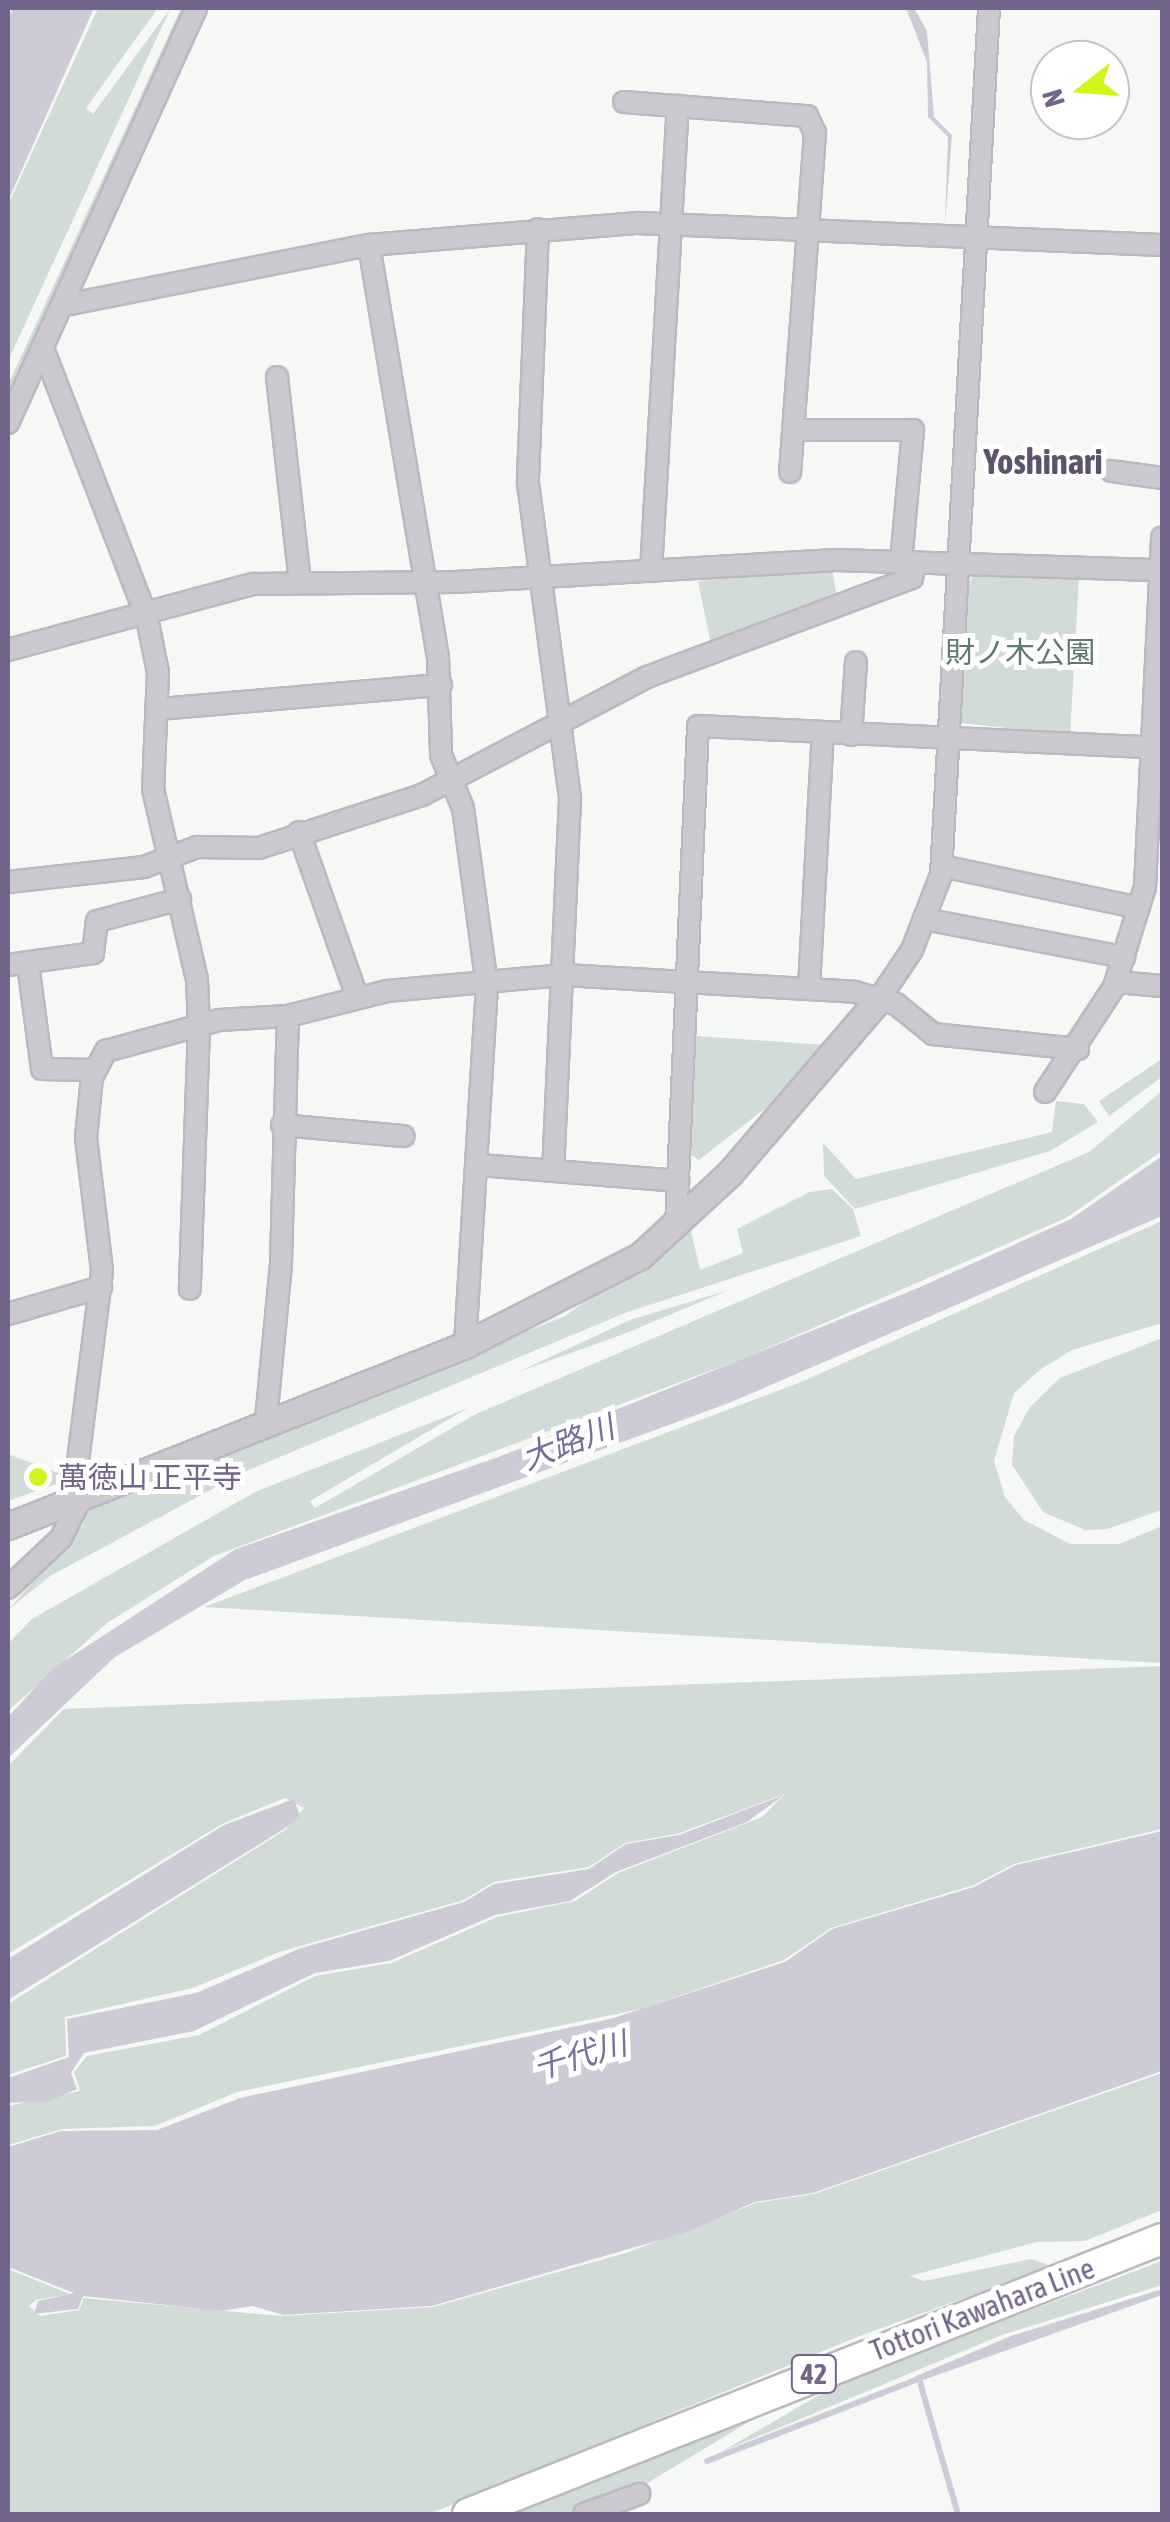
<!DOCTYPE html>
<meta charset="utf-8">
<style>
body{margin:0}
#map{position:relative;width:1170px;height:2522px;overflow:hidden;background:#f5f8f5;font-family:"Asap Condensed","Noto Sans JP",sans-serif}
div>[style]{position:absolute}
.green>*{inset:0;background:#d1dcd8}
.water>*{inset:0;background:#cecbd8}
.stream>*{height:6px;margin:-3px;padding:0 3px;transform-origin:3px;border-radius:3px;background:#cecbd8}
.roads{filter:drop-shadow(2px 0 #bcb8c1) drop-shadow(-2px 0 #bcb8c1) drop-shadow(0 2px #bcb8c1) drop-shadow(0 -2px #bcb8c1)}
.minor>*{height:20px;margin:-10px;padding:0 10px;transform-origin:10px;border-radius:10px;background:#cbc8d0}
.tertiary>*{height:25px;margin:-12.5px;padding:0 12.5px;transform-origin:12.5px;border-radius:12.5px;background:#cbc8d0}
.primary>*{height:30px;margin:-15px;padding:0 15px;transform-origin:15px;border-radius:15px;background:#fff}
.dots>*{width:28px;height:28px;translate:-50% -50%;box-sizing:border-box;border:5px solid #fff;border-radius:50%}
span{translate:-50% -50%;white-space:nowrap;text-align:center;line-height:1.15;-webkit-text-stroke:10px #fff;paint-order:stroke}
.shield-label span{padding:2px 8px;background:#fff;border:2px solid;border-radius:8px;-webkit-text-stroke-width:0}
.shield-label{font-size:28px;color:#72648a;font-weight:700}
.park-label{font-size:30px;color:#607a73}
.poi-label{font-size:30px;color:#72648a}
.left{translate:0 -50%;text-align:left}
.street-label{font-size:30px;color:#72648a}
.water-label{font-size:32px;color:#786f9b;font-style:italic}
.quarter-label{font-size:35px;color:#5d536e;font-weight:700}
.frame{position:absolute;inset:0;border:10px solid #72648a;pointer-events:none}
.north{position:absolute;left:1030px;top:40px;width:100px;height:100px;box-sizing:border-box;background:#fff;border:2px solid #c7c1d0;border-radius:50%;rotate:253deg;font-size:28px;font-weight:700;line-height:40px;text-align:center;color:#72648a}
.north::after{content:'';display:block;margin:auto;width:35px;height:45px;background:#cff519;clip-path:polygon(50% 0,100% 100%,50% 72%,0 100%)}
</style>
<div id="map">
<div class="green">
<div style="clip-path:polygon(98px 8px,158px 8px,86px 108px,93px 114px,170px 9px,8px 361px,8px 205px)"></div>
<div style="clip-path:polygon(181px 8px,185px 8px,8px 404px,8px 385px)"></div>
<div style="clip-path:polygon(832px 569px,838px 603px,710px 640px,698px 581px)"></div>
<div style="clip-path:polygon(975px 575px,1079px 578px,1070px 735px,961px 723px,968px 582px)"></div>
<div style="clip-path:polygon(695px 1036px,826px 1045px,776px 1100px,699px 1160px,691px 1155px)"></div>
<div style="clip-path:polygon(1162px 1059px,1162px 1077px,1109px 1116px,1099px 1101px)"></div>
<div style="clip-path:polygon(1162px 1091px,1162px 1151px,1066px 1218px,742px 1359px,214px 1556px,107px 1623px,8px 1711px,8px 1644px,32px 1619px,257px 1491px,468px 1408px,310px 1501px,315px 1508px,476px 1414px,1089px 1152px)"></div>
<div style="clip-path:polygon(1056px 1101px,1084px 1104px,1098px 1122px,1050px 1151px,855px 1209px,824px 1176px,823px 1143px,856px 1179px,1052px 1132px)"></div>
<div style="clip-path:polygon(832px 1189px,853px 1209px,861px 1236px,625px 1313px,244px 1472px,50px 1576px,8px 1610px,83px 1525px,84px 1509px,565px 1316px,690px 1226px,700px 1270px,743px 1253px,737px 1229px,810px 1192px)"></div>
<div style="clip-path:polygon(1162px 1221px,1162px 1323px,1072px 1350px,1041px 1369px,1014px 1393px,994px 1461px,1005px 1497px,1024px 1520px,1070px 1544px,1119px 1544px,1162px 1526px,1162px 1663px,204px 1607px,801px 1382px)"></div>
<div style="clip-path:polygon(729px 1290px,624px 1334px,518px 1372px,630px 1320px)"></div>
<div style="clip-path:polygon(1162px 1338px,1162px 1510px,1107px 1529px,1085px 1530px,1043px 1512px,1012px 1465px,1014px 1436px,1030px 1407px,1060px 1378px)"></div>
<div style="clip-path:polygon(8px 1454px,66px 1476px,65px 1481px,8px 1501px)"></div>
<div style="clip-path:polygon(1162px 1666px,1162px 1829px,1014px 1864px,974px 1885px,831px 1928px,784px 1960px,641px 2009px,237px 2092px,155px 2126px,62px 2129px,8px 2145px,8px 2106px,80px 2091px,74px 2072px,87px 2056px,199px 2035px,315px 1976px,391px 1963px,497px 1917px,575px 1901px,618px 1873px,762px 1817px,785px 1794px,677px 1834px,625px 1843px,589px 1867px,494px 1882px,464px 1900px,279px 1952px,193px 1988px,65px 2017px,66px 2056px,8px 2075px,8px 2004px,285px 1830px,304px 1808px,285px 1798px,222px 1824px,8px 1954px,8px 1766px,64px 1709px)"></div>
<div style="clip-path:polygon(1162px 2073px,1162px 2210px,1085px 2241px,1037px 2242px,910px 2276px,924px 2281px,1031px 2259px,1052px 2266px,857px 2337px,429px 2514px,8px 2514px,8px 2269px,70px 2294px,36px 2300px,29px 2306px,40px 2316px,79px 2310px,84px 2298px,282px 2316px,433px 2307px,629px 2252px,756px 2203px,814px 2194px)"></div>
<div style="clip-path:polygon(1162px 2261px,1162px 2285px,1002px 2335px,721px 2452px,847px 2379px)"></div>
<div style="clip-path:polygon(769px 2410px,634px 2491px,576px 2514px,506px 2514px)"></div>
</div>
<div class="water">
<div style="clip-path:polygon(13px 8px,94px 8px,8px 201px,8px 20px)"></div>
<div style="clip-path:polygon(906px 8px,914px 8px,927px 31px,934px 117px,952px 135px,945px 225px,948px 137px,928px 117px,927px 62px)"></div>
<div style="clip-path:polygon(1162px 1156px,1162px 1216px,729px 1403px,245px 1580px,115px 1657px,8px 1758px,8px 1717px,52px 1669px,236px 1549px,501px 1456px,918px 1288px,1071px 1219px)"></div>
<div style="clip-path:polygon(784px 1795px,747px 1822px,616px 1872px,570px 1901px,495px 1915px,389px 1961px,315px 1973px,194px 2031px,84px 2053px,71px 2073px,77px 2089px,49px 2101px,8px 2103px,8px 2078px,69px 2057px,67px 2019px,196px 1993px,301px 1948px,464px 1902px,494px 1884px,589px 1869px,626px 1844px,679px 1835px)"></div>
<div style="clip-path:polygon(294px 1799px,300px 1816px,284px 1829px,8px 2000px,8px 1959px,224px 1825px)"></div>
<div style="clip-path:polygon(1162px 1831px,1162px 2071px,813px 2193px,755px 2202px,684px 2233px,432px 2306px,283px 2315px,252px 2306px,221px 2311px,83px 2296px,78px 2309px,34px 2314px,38px 2301px,74px 2293px,8px 2267px,8px 2147px,61px 2131px,157px 2130px,240px 2098px,610px 2019px,785px 1962px,832px 1929px,974px 1887px,1016px 1865px)"></div>
<div style="clip-path:polygon(1162px 2289px,1162px 2295px,915px 2383px,916px 2376px,1011px 2336px)"></div>
</div>
<div class="stream">
<div style="left:919px;top:2379px;width:141px;rotate:73.9deg"></div>
<div style="left:707px;top:2461px;width:230px;rotate:-21.2deg"></div>
</div>
<div class="roads">
<div class="minor">
<div style="left:624px;top:102px;width:184px;rotate:4.4deg"></div>
<div style="left:807px;top:116px;width:19px;rotate:65deg"></div>
<div style="left:815px;top:133px;width:340px;rotate:94.2deg"></div>
<div style="left:538px;top:229px;width:254px;rotate:92.3deg"></div>
<div style="left:528px;top:483px;width:319px;rotate:82.4deg"></div>
<div style="left:570px;top:799px;width:371px;rotate:92.6deg"></div>
<div style="left:369px;top:245px;width:418px;rotate:80.5deg"></div>
<div style="left:438px;top:657px;width:98px;rotate:88.2deg"></div>
<div style="left:441px;top:755px;width:57px;rotate:67.5deg"></div>
<div style="left:463px;top:808px;width:179px;rotate:82.3deg"></div>
<div style="left:487px;top:985px;width:361px;rotate:93.5deg"></div>
<div style="left:65px;top:305px;width:310px;rotate:-11.2deg"></div>
<div style="left:369px;top:245px;width:270px;rotate:-4.7deg"></div>
<div style="left:638px;top:223px;width:524px;rotate:2.4deg"></div>
<div style="left:44px;top:351px;width:286px;rotate:68.9deg"></div>
<div style="left:147px;top:618px;width:55px;rotate:78.5deg"></div>
<div style="left:158px;top:672px;width:117px;rotate:92.4deg"></div>
<div style="left:153px;top:789px;width:196px;rotate:77deg"></div>
<div style="left:197px;top:980px;width:46px;rotate:87.5deg"></div>
<div style="left:199px;top:1026px;width:263px;rotate:92deg"></div>
<div style="left:277px;top:377px;width:207px;rotate:83.6deg"></div>
<div style="left:8px;top:423px;width:456px;rotate:-65.6deg"></div>
<div style="left:793px;top:430px;width:120px"></div>
<div style="left:913px;top:430px;width:133px;rotate:95.2deg"></div>
<div style="left:1111px;top:471px;width:51px;rotate:7.8deg"></div>
<div style="left:651px;top:571px;width:466px;rotate:-86.7deg"></div>
<div style="left:8px;top:650px;width:254px;rotate:-15.1deg"></div>
<div style="left:253px;top:584px;width:202px;rotate:-0.6deg"></div>
<div style="left:455px;top:582px;width:382px;rotate:-3.3deg"></div>
<div style="left:836px;top:560px;width:326px;rotate:1.8deg"></div>
<div style="left:159px;top:709px;width:283px;rotate:-4.9deg"></div>
<div style="left:851px;top:735px;width:73px;rotate:-86.1deg"></div>
<div style="left:299px;top:832px;width:175px;rotate:70.6deg"></div>
<div style="left:942px;top:866px;width:201px;rotate:12deg"></div>
<div style="left:8px;top:882px;width:137px;rotate:-6.3deg"></div>
<div style="left:144px;top:867px;width:57px;rotate:-20.7deg"></div>
<div style="left:197px;top:847px;width:62px;rotate:0.9deg"></div>
<div style="left:259px;top:848px;width:171px;rotate:-18deg"></div>
<div style="left:422px;top:795px;width:254px;rotate:-27.7deg"></div>
<div style="left:647px;top:677px;width:283px;rotate:-20.5deg"></div>
<div style="left:912px;top:578px;width:16px;rotate:-79deg"></div>
<div style="left:924px;top:919px;width:204px;rotate:10.8deg"></div>
<div style="left:28px;top:964px;width:106px;rotate:82.4deg"></div>
<div style="left:42px;top:1069px;width:52px;rotate:1.1deg"></div>
<div style="left:8px;top:965px;width:86px;rotate:-8deg"></div>
<div style="left:93px;top:953px;width:32px;rotate:-83deg"></div>
<div style="left:97px;top:921px;width:86px;rotate:-14.8deg"></div>
<div style="left:1116px;top:982px;width:46px;rotate:5deg"></div>
<div style="left:809px;top:988px;width:256px;rotate:-86.9deg"></div>
<div style="left:879px;top:999px;width:59px;rotate:-56deg"></div>
<div style="left:912px;top:950px;width:80px;rotate:-68.9deg"></div>
<div style="left:941px;top:875px;width:868px;rotate:-86.83deg"></div>
<div style="left:1045px;top:1092px;width:126px;rotate:-56.7deg"></div>
<div style="left:1114px;top:987px;width:105px;rotate:-72.8deg"></div>
<div style="left:1145px;top:887px;width:350px;rotate:-87.2deg"></div>
<div style="left:282px;top:1125px;width:122px;rotate:5.2deg"></div>
<div style="left:480px;top:1165px;width:199px;rotate:4.6deg"></div>
<div style="left:676px;top:1226px;width:500px;rotate:-87.48deg"></div>
<div style="left:698px;top:726px;width:465px;rotate:2.7deg"></div>
<div style="left:8px;top:1314px;width:97px;rotate:-16.2deg"></div>
<div style="left:266px;top:1420px;width:158px;rotate:-84.5deg"></div>
<div style="left:281px;top:1263px;width:247px;rotate:-88.4deg"></div>
<div style="left:8px;top:1588px;width:73px;rotate:-43.3deg"></div>
<div style="left:61px;top:1538px;width:47px;rotate:-63.4deg"></div>
<div style="left:82px;top:1496px;width:27px;rotate:-100deg"></div>
<div style="left:77px;top:1469px;width:201px;rotate:-82.8deg"></div>
<div style="left:102px;top:1270px;width:133px;rotate:-96.9deg"></div>
<div style="left:86px;top:1138px;width:61px;rotate:-84.4deg"></div>
<div style="left:92px;top:1077px;width:30px;rotate:-62deg"></div>
<div style="left:106px;top:1051px;width:117px;rotate:-15.3deg"></div>
<div style="left:219px;top:1020px;width:69px;rotate:-3.3deg"></div>
<div style="left:288px;top:1016px;width:102px;rotate:-14.2deg"></div>
<div style="left:387px;top:991px;width:178px;rotate:-5.2deg"></div>
<div style="left:564px;top:975px;width:291px;rotate:3.3deg"></div>
<div style="left:855px;top:992px;width:43px;rotate:16.3deg"></div>
<div style="left:896px;top:1004px;width:48px;rotate:39deg"></div>
<div style="left:933px;top:1034px;width:146px;rotate:5.9deg"></div>
<div style="left:584px;top:2514px;width:59px;rotate:-20deg"></div>
</div>
<div class="tertiary">
<div style="left:8px;top:1526px;width:492px;rotate:-21.6deg"></div>
<div style="left:465px;top:1345px;width:196px;rotate:-27deg"></div>
<div style="left:640px;top:1256px;width:121px;rotate:-42.7deg"></div>
<div style="left:729px;top:1174px;width:230px;rotate:-49.4deg"></div>
</div>
<div class="primary">
<div style="left:468px;top:2514px;width:746px;rotate:-21.62deg"></div>
</div>
</div>
<div class="dots">
<div style="left:38px;top:1477px;background:#cff519"></div>
</div>
<div class="shield-label">
<span style="left:814px;top:2374px">42</span>
</div>
<div class="park-label">
<span style="left:1020px;top:652px">財ノ木公園</span>
</div>
<div class="poi-label">
<span class="left" style="left:58px;top:1477px">萬徳山 正平寺</span>
</div>
<div class="street-label">
<span style="left:982px;top:2309px;rotate:-21deg">Tottori Kawahara Line</span>
</div>
<div class="water-label">
<span style="left:568px;top:1443px;rotate:-21deg">大路川</span>
<span style="left:580px;top:2056px;rotate:-16deg">千代川</span>
</div>
<div class="quarter-label">
<span style="left:1043px;top:461px">Yoshinari</span>
</div>
<div class="frame"></div>
<div class="north">N</div>
</div>
